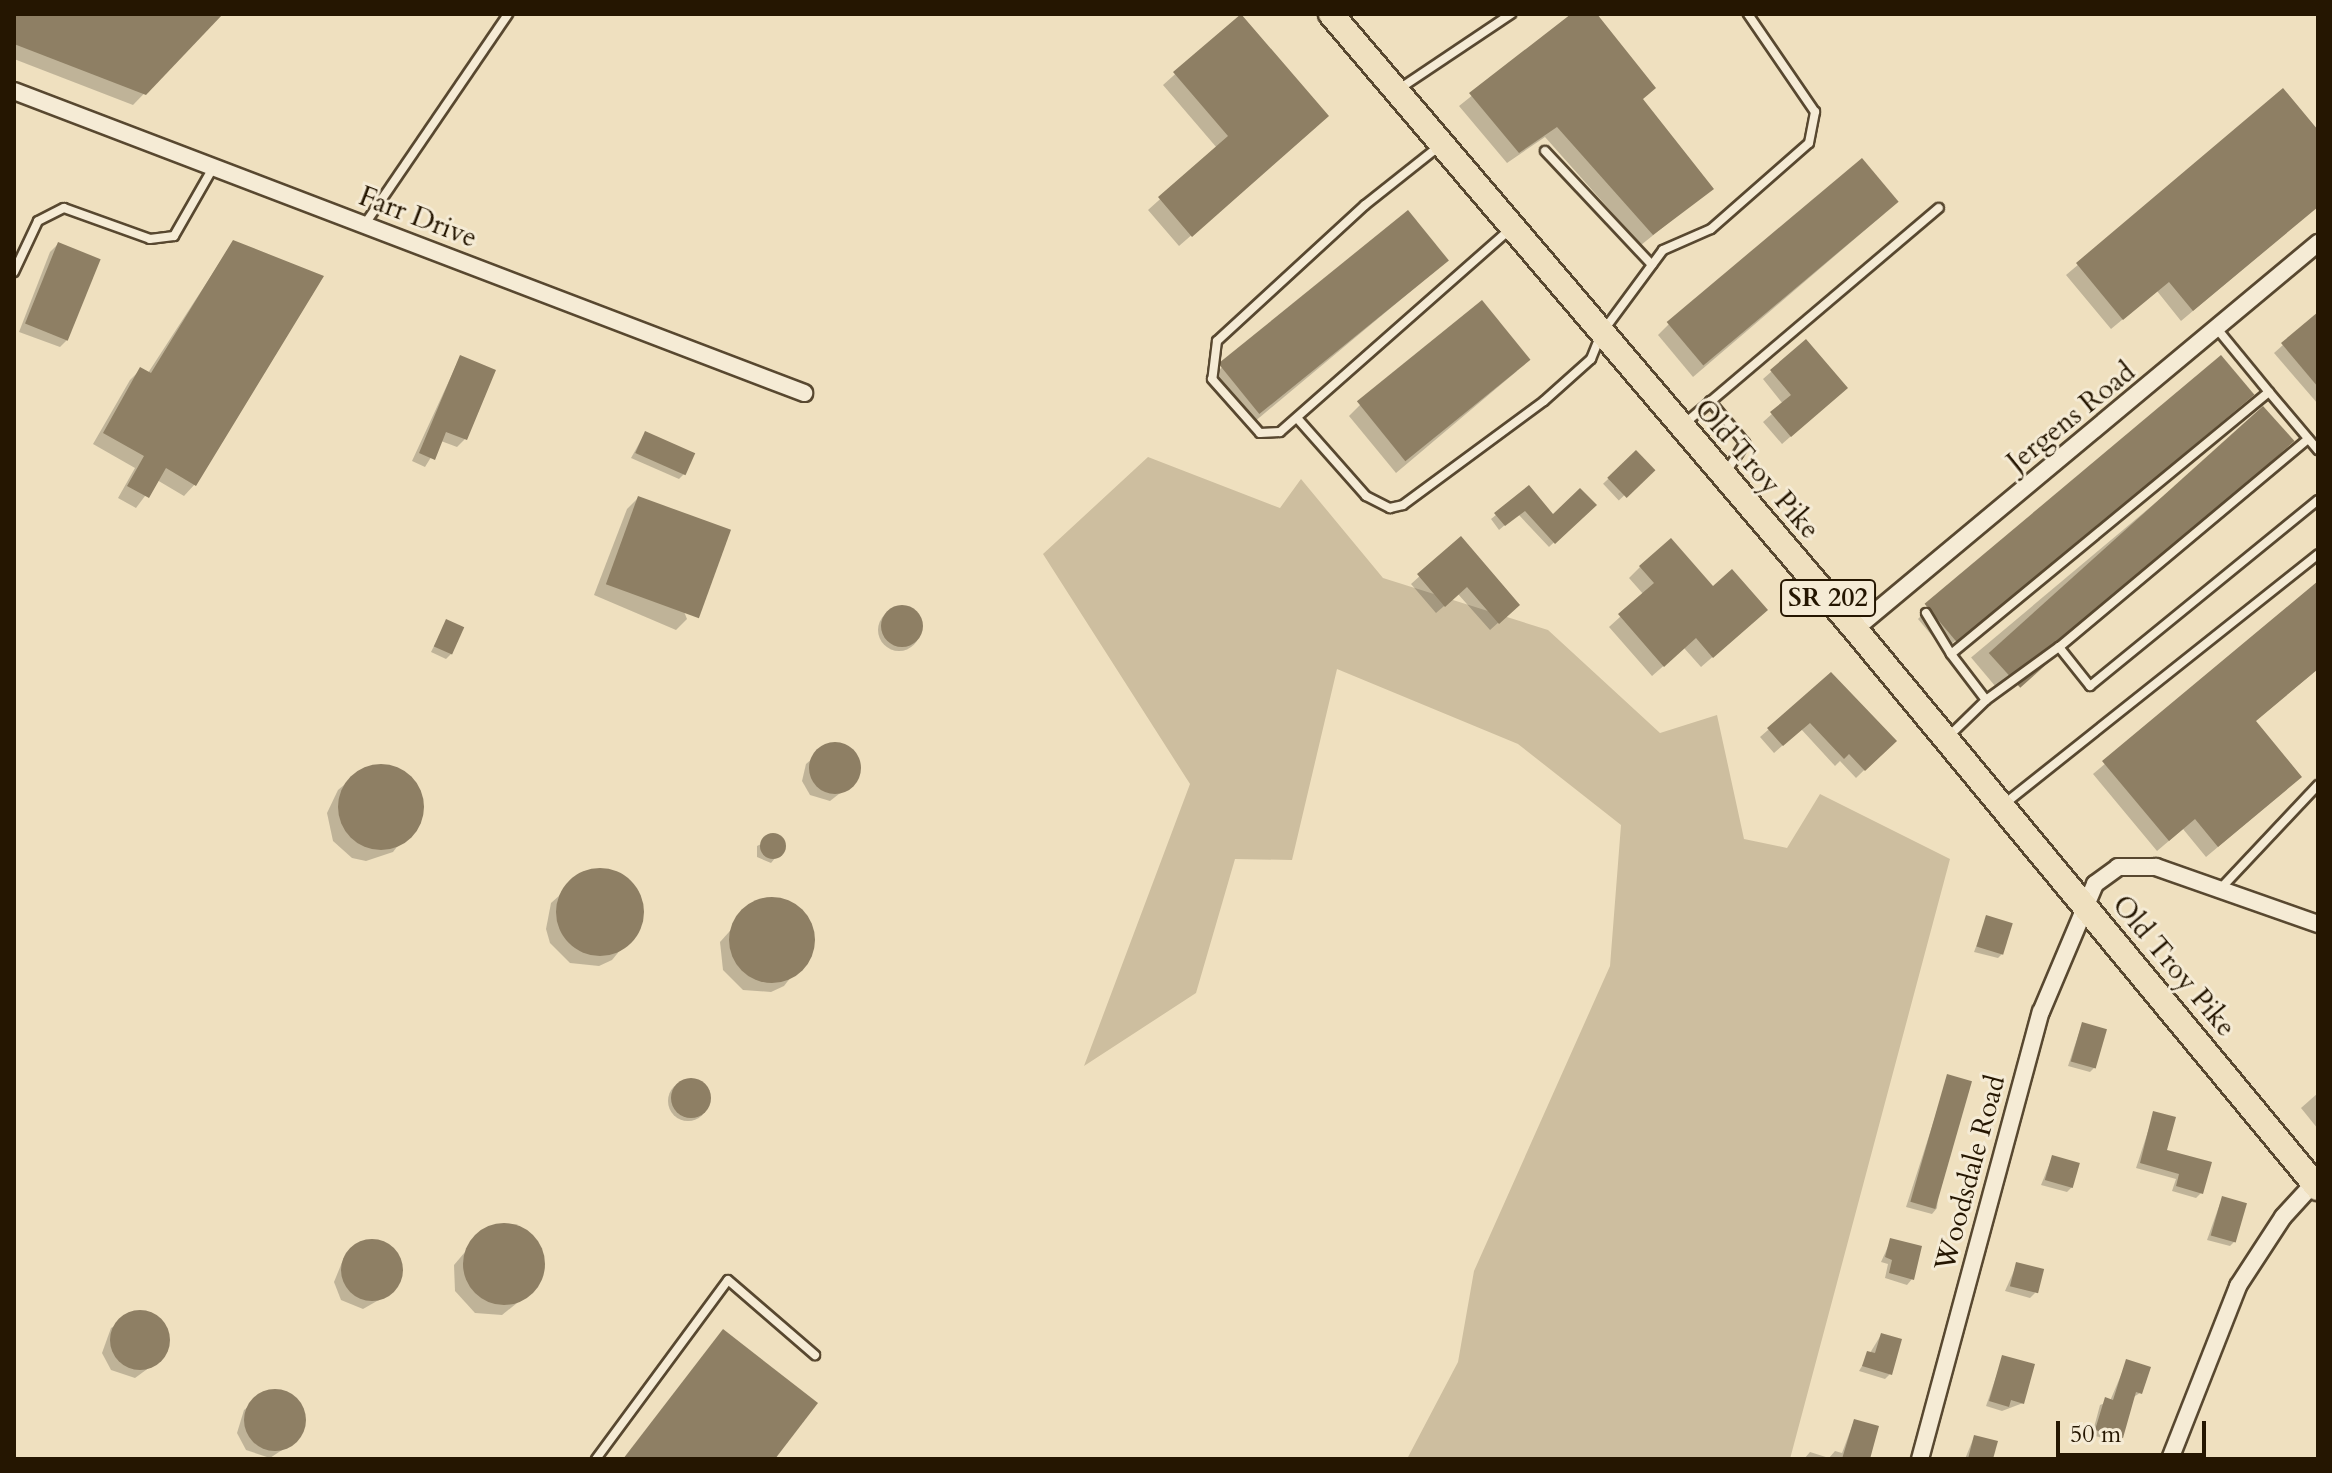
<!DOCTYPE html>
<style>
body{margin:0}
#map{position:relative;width:2332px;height:1473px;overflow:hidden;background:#efe0bf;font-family:Cardo,serif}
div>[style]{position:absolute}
.green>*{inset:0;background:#cdbe9f}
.shadow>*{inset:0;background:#0003;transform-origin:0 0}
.round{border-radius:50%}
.building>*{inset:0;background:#8e7f64;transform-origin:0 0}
.roads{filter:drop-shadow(2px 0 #584830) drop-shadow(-2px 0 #584830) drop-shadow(0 2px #584830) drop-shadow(0 -2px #584830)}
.service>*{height:8px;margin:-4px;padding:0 4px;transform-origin:4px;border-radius:4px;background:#f5ebd5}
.minor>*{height:16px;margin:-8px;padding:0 8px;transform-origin:8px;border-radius:8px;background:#f5ebd5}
.primary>*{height:24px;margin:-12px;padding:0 12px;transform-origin:12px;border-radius:12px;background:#efe0bf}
span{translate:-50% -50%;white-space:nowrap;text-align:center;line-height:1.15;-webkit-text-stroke:6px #f5ebd5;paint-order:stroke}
.shield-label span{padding:2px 6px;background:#f5ebd5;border:2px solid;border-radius:6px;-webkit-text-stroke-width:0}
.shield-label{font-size:26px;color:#251601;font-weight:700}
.street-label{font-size:28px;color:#251601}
.frame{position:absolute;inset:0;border:16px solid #251601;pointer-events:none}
.scale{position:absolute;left:2056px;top:1421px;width:150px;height:36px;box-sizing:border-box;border:4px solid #251601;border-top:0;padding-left:10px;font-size:24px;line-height:28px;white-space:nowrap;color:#251601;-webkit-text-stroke:6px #f5ebd5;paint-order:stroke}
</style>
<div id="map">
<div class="green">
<div style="clip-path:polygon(1148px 457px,1280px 508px,1301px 479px,1383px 578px,1548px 630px,1660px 733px,1717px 715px,1744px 839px,1787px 848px,1820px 794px,1950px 859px,1790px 1459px,1407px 1459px,1458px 1362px,1474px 1271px,1610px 966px,1621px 825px,1518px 744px,1337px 669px,1292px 860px,1235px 859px,1196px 993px,1084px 1066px,1190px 784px,1043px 554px)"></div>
</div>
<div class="shadow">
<div style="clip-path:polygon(14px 14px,221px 14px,133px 105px,14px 59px)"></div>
<div style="clip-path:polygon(1574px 14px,1594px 14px,1641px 100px,1712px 188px,1641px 245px,1545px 137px,1507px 163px,1459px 106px)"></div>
<div style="clip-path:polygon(1240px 16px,1316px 127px,1179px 246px,1148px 210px,1217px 148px,1163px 85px)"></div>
<div style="clip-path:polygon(2283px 91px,2318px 133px,2318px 206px,2181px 321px,2157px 291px,2111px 329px,2066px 275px)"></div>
<div style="clip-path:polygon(1885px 213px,1693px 377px,1658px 335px,1669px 324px)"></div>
<div style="clip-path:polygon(233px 242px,195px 484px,184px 496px,157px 480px,136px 508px,118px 498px,135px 468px,93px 444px,130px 380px,141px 369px,148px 373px)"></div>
<div style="clip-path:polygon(58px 244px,68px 339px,60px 347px,19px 332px,50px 252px)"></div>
<div style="clip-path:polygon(1435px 271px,1247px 428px,1211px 379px,1222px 367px)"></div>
<div style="clip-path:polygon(2318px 314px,2318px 404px,2274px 353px)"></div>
<div style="clip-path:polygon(1806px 341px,1837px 396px,1782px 444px,1763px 422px,1783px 404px,1763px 379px)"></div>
<div style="clip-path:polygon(460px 357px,465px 439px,457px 447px,441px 441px,425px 467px,412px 461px)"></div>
<div style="clip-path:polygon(1517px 371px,1396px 473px,1349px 416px,1360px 405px)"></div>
<div style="clip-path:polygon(2240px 406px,1944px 650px,1918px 619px,1929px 608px)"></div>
<div style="left:2266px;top:410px;width:40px;height:385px;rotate:50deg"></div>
<div style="clip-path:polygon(645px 433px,684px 474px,679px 479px,631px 458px)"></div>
<div style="left:1636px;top:453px;width:23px;height:45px;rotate:47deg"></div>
<div style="clip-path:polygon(1529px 488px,1552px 517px,1594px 505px,1549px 547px,1518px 514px,1499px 530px,1491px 519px)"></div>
<div style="clip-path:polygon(638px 498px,687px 619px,676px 630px,594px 595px,627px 509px)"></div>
<div style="clip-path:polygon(1461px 539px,1509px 613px,1490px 630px,1458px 594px,1436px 613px,1411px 584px)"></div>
<div style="clip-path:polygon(1640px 567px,1713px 589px,1754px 621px,1701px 667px,1684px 648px,1652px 676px,1609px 627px,1644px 595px,1629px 578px)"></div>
<div style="clip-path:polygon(2318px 584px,2318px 669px,2254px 722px,2288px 788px,2206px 857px,2183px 829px,2157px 851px,2093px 774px)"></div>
<div class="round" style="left:878px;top:609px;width:42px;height:42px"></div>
<div style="clip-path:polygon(446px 622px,451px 654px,446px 659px,431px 652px)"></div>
<div style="clip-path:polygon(1831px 675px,1894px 741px,1856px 778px,1840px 761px,1835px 766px,1801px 729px,1774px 753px,1760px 737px)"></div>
<div style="clip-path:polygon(828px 745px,850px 748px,859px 762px,853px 783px,830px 801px,810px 795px,802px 781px,806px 764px)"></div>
<div style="clip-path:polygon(390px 766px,416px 786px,422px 814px,393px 852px,366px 861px,352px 858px,333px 841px,327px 813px,338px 790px,362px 770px)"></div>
<div style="clip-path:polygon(777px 836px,784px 848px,776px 857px,771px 863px,757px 857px,757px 846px)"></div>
<div style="clip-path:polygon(586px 872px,615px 872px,640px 896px,641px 925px,612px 960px,599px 966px,570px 963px,550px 943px,546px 929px,551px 903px)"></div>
<div style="clip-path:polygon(784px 901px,809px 922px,812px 950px,784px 986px,771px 992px,743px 990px,723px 970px,720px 942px,756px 902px)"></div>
<div style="clip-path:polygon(1987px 918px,2003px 953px,1998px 958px,1974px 952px)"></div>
<div style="clip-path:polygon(2082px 1024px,2095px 1067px,2090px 1072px,2068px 1066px)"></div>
<div style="clip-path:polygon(1948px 1077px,1937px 1208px,1932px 1214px,1906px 1207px)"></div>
<div class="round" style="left:668px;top:1081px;width:40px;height:40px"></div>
<div style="clip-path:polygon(2318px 1093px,2318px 1129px,2301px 1108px)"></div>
<div style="clip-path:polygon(2154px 1113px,2165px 1151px,2201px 1193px,2196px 1198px,2172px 1191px,2176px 1179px,2136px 1168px)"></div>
<div style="clip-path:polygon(2052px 1158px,2072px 1187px,2067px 1192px,2041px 1185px)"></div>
<div style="clip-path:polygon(2222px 1198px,2235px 1241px,2230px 1246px,2207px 1240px)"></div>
<div style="clip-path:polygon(493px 1226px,520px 1228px,540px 1248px,542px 1275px,537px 1287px,502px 1315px,475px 1313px,455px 1291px,454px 1265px,481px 1233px)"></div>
<div style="clip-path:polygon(1891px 1240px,1912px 1279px,1907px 1285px,1885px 1278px,1888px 1264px,1881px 1262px)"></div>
<div style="clip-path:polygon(374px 1241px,391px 1248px,401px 1265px,391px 1293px,363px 1309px,341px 1300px,334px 1282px,345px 1255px)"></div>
<div style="clip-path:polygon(2017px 1264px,2035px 1293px,2030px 1298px,2005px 1291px)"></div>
<div style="clip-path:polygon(138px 1312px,157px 1317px,168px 1339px,161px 1359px,135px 1378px,111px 1370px,102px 1353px,111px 1328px)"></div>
<div style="clip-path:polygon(1881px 1335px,1890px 1374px,1885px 1379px,1859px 1371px)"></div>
<div style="clip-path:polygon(2003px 1357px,2023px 1403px,2002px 1411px,1986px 1406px)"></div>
<div style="clip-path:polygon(2127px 1361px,2140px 1393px,2132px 1398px,2121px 1437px,2116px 1442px,2092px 1435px,2100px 1405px,2110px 1401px)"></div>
<div style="clip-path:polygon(270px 1391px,296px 1399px,305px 1416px,297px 1440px,270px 1458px,246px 1450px,237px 1433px,244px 1410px)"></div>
<div style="clip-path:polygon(1854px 1421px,1868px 1459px,1804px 1459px,1810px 1452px,1829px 1458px,1835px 1451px,1842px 1453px)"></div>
<div style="clip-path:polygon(1974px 1437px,1991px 1459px,1965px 1459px)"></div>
</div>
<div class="building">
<div style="clip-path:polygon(14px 14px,223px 14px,146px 95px,14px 44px)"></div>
<div style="clip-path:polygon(1241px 14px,1329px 116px,1192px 237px,1158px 197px,1228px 136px,1173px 72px)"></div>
<div style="clip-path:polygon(1571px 14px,1597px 14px,1656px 88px,1643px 99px,1714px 189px,1653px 235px,1557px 127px,1519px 153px,1469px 93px)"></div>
<div style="clip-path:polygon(2283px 88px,2318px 130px,2318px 207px,2193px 311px,2169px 282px,2123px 320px,2076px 263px)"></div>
<div style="left:1862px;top:158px;width:57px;height:255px;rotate:50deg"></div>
<div style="left:1408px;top:210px;width:65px;height:244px;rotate:51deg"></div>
<div style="clip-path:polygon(233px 240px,324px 276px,196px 486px,166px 468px,149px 498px,127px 486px,144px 456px,103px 433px,140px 367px,151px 373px)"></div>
<div style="left:58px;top:242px;width:46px;height:88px;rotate:22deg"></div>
<div style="left:1482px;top:300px;width:77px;height:161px;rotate:51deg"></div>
<div style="clip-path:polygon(2318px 312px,2318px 387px,2281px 343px)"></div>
<div style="clip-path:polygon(1806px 339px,1848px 388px,1791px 437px,1770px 412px,1791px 395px,1770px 370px)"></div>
<div style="clip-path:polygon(460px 355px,496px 370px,467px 440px,446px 432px,435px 460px,419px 453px)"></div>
<div style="left:2221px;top:355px;width:52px;height:387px;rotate:50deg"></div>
<div style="left:2263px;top:406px;width:47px;height:369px;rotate:48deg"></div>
<div style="left:645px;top:431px;width:55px;height:24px;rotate:24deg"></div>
<div style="left:1636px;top:450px;width:28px;height:40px;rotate:46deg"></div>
<div style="clip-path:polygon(1529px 485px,1553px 514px,1580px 488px,1597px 505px,1555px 544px,1525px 511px,1505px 526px,1494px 513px)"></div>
<div style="left:638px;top:496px;width:99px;height:94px;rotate:20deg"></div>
<div style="clip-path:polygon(1461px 536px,1520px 605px,1499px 624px,1467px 587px,1445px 607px,1417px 574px)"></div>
<div style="clip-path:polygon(1671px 538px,1713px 586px,1732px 569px,1768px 610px,1713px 658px,1696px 638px,1664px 667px,1618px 614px,1654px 583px,1639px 566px)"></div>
<div style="clip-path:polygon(2318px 581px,2318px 669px,2256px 721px,2302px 777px,2218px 847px,2195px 819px,2169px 841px,2102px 761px)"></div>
<div class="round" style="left:881px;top:605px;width:42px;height:42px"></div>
<div style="left:446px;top:619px;width:20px;height:30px;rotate:24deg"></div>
<div style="clip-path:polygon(1831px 672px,1897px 741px,1865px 771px,1849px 754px,1844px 759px,1810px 723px,1783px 746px,1767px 728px)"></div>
<div class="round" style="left:809px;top:742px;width:52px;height:52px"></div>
<div class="round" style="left:338px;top:764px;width:86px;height:86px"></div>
<div class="round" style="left:760px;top:833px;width:26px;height:26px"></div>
<div class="round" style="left:556px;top:868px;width:88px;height:88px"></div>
<div class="round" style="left:729px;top:897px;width:86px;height:86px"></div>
<div style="left:1986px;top:915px;width:28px;height:33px;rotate:17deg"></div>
<div style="left:2082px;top:1022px;width:26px;height:41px;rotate:16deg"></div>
<div style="left:1947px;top:1074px;width:26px;height:133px;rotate:16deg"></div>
<div class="round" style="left:671px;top:1078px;width:40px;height:40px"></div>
<div style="clip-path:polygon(2153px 1111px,2176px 1117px,2167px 1150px,2212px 1162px,2203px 1194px,2176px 1186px,2179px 1174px,2140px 1163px)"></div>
<div style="left:2052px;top:1155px;width:29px;height:26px;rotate:16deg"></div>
<div style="left:2222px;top:1196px;width:26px;height:41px;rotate:16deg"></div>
<div class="round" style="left:463px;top:1223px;width:82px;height:82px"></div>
<div style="clip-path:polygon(1890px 1238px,1922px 1246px,1914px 1280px,1889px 1273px,1892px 1260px,1885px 1257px)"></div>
<div class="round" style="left:341px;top:1239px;width:62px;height:62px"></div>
<div style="left:2016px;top:1262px;width:29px;height:25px;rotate:14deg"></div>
<div class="round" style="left:110px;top:1310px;width:60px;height:60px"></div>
<div style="clip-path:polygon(723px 1329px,818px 1403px,775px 1459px,623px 1459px)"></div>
<div style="clip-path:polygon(1881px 1333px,1902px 1339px,1892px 1375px,1862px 1366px,1867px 1351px,1875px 1353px)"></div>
<div style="clip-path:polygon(2002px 1355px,2035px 1364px,2024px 1404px,2011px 1400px,2009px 1407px,1989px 1401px)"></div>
<div style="clip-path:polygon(2126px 1359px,2151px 1367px,2142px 1394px,2136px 1392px,2123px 1438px,2095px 1430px,2105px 1397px,2113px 1400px)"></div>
<div class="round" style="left:244px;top:1389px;width:62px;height:62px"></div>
<div style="clip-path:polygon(1854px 1419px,1879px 1426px,1870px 1459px,1842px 1459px)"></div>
<div style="clip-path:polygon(1974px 1435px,1998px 1441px,1993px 1459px,1968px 1459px)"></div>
</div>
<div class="roads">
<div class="service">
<div style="left:1399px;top:89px;width:135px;rotate:-33.8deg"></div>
<div style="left:1438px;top:147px;width:93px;rotate:141.5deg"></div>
<div style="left:1365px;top:205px;width:201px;rotate:137.4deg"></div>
<div style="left:1217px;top:341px;width:38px;rotate:97deg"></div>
<div style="left:1212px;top:379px;width:72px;rotate:48.4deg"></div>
<div style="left:1260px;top:433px;width:20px;rotate:-3deg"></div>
<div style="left:1280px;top:432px;width:307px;rotate:-41.4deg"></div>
<div style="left:1545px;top:151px;width:156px;rotate:46.8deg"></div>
<div style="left:365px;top:224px;width:254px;rotate:-55.7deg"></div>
<div style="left:14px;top:272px;width:56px;rotate:-64.8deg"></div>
<div style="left:38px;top:221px;width:29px;rotate:-27deg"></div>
<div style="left:64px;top:208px;width:91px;rotate:19.8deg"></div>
<div style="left:150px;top:239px;width:24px;rotate:-7deg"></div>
<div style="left:174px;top:236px;width:78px;rotate:-60.2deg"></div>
<div style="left:2218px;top:330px;width:80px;rotate:50.6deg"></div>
<div style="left:1710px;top:401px;width:55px;rotate:50.2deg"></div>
<div style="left:1745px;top:443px;width:37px;rotate:123deg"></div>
<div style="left:1297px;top:418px;width:104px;rotate:48.5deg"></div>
<div style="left:1366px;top:496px;width:27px;rotate:27deg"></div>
<div style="left:1390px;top:508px;width:13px;rotate:-13deg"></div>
<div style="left:1403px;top:505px;width:175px;rotate:-36.4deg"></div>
<div style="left:1544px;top:401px;width:63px;rotate:-41.8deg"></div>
<div style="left:1591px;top:359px;width:27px;rotate:-68deg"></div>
<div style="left:1601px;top:334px;width:104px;rotate:-53.6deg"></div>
<div style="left:1663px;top:250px;width:52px;rotate:-23.6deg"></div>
<div style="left:1711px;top:229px;width:130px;rotate:-41.3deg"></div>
<div style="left:1809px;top:143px;width:32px;rotate:-79deg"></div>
<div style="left:1815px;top:112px;width:119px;rotate:-124.4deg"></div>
<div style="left:1684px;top:424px;width:334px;rotate:-40.3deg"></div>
<div style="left:2308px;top:439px;width:324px;rotate:140.1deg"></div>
<div style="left:2059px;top:647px;width:50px;rotate:51.5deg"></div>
<div style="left:2090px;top:686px;width:294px;rotate:-39.2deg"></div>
<div style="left:1926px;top:613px;width:48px;rotate:58.6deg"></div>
<div style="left:1986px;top:700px;width:90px;rotate:-36deg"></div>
<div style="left:1947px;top:738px;width:54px;rotate:-44.3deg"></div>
<div style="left:1986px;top:700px;width:58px;rotate:-127.3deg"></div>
<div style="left:1951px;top:654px;width:412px;rotate:-39.5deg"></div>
<div style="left:2269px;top:392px;width:76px;rotate:49.8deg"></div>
<div style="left:2003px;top:805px;width:403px;rotate:-38.5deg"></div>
<div style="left:2220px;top:889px;width:143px;rotate:-46.7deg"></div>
<div style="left:596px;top:1459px;width:222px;rotate:-53.6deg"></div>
<div style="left:728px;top:1280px;width:115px;rotate:40.8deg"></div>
</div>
<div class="minor">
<div style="left:14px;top:91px;width:846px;rotate:20.92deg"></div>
<div style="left:1855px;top:629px;width:603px;rotate:-39.82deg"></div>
<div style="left:1920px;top:1459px;width:463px;rotate:-74.9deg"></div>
<div style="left:2041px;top:1012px;width:139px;rotate:-67.1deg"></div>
<div style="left:2095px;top:884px;width:29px;rotate:-36deg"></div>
<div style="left:2118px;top:867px;width:38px"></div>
<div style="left:2156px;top:867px;width:172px;rotate:19.4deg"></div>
<div style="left:2170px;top:1459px;width:186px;rotate:-68.5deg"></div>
<div style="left:2238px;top:1286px;width:82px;rotate:-56.9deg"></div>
<div style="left:2283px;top:1217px;width:46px;rotate:-47.6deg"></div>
</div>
<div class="primary">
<div style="left:1331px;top:14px;width:808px;rotate:49.57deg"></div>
<div style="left:1855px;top:629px;width:726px;rotate:50.37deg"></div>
</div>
</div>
<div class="shield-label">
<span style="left:1828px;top:598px">SR 202</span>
</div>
<div class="street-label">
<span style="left:418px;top:217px;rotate:21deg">Farr Drive</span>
<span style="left:2071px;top:417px;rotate:-39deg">Jergens Road</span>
<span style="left:1757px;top:469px;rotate:49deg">Old Troy Pike</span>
<span style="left:2174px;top:966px;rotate:50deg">Old Troy Pike</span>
<span style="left:1970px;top:1173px;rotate:-75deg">Woodsdale Road</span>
</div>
<div class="frame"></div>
<div class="scale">50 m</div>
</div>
